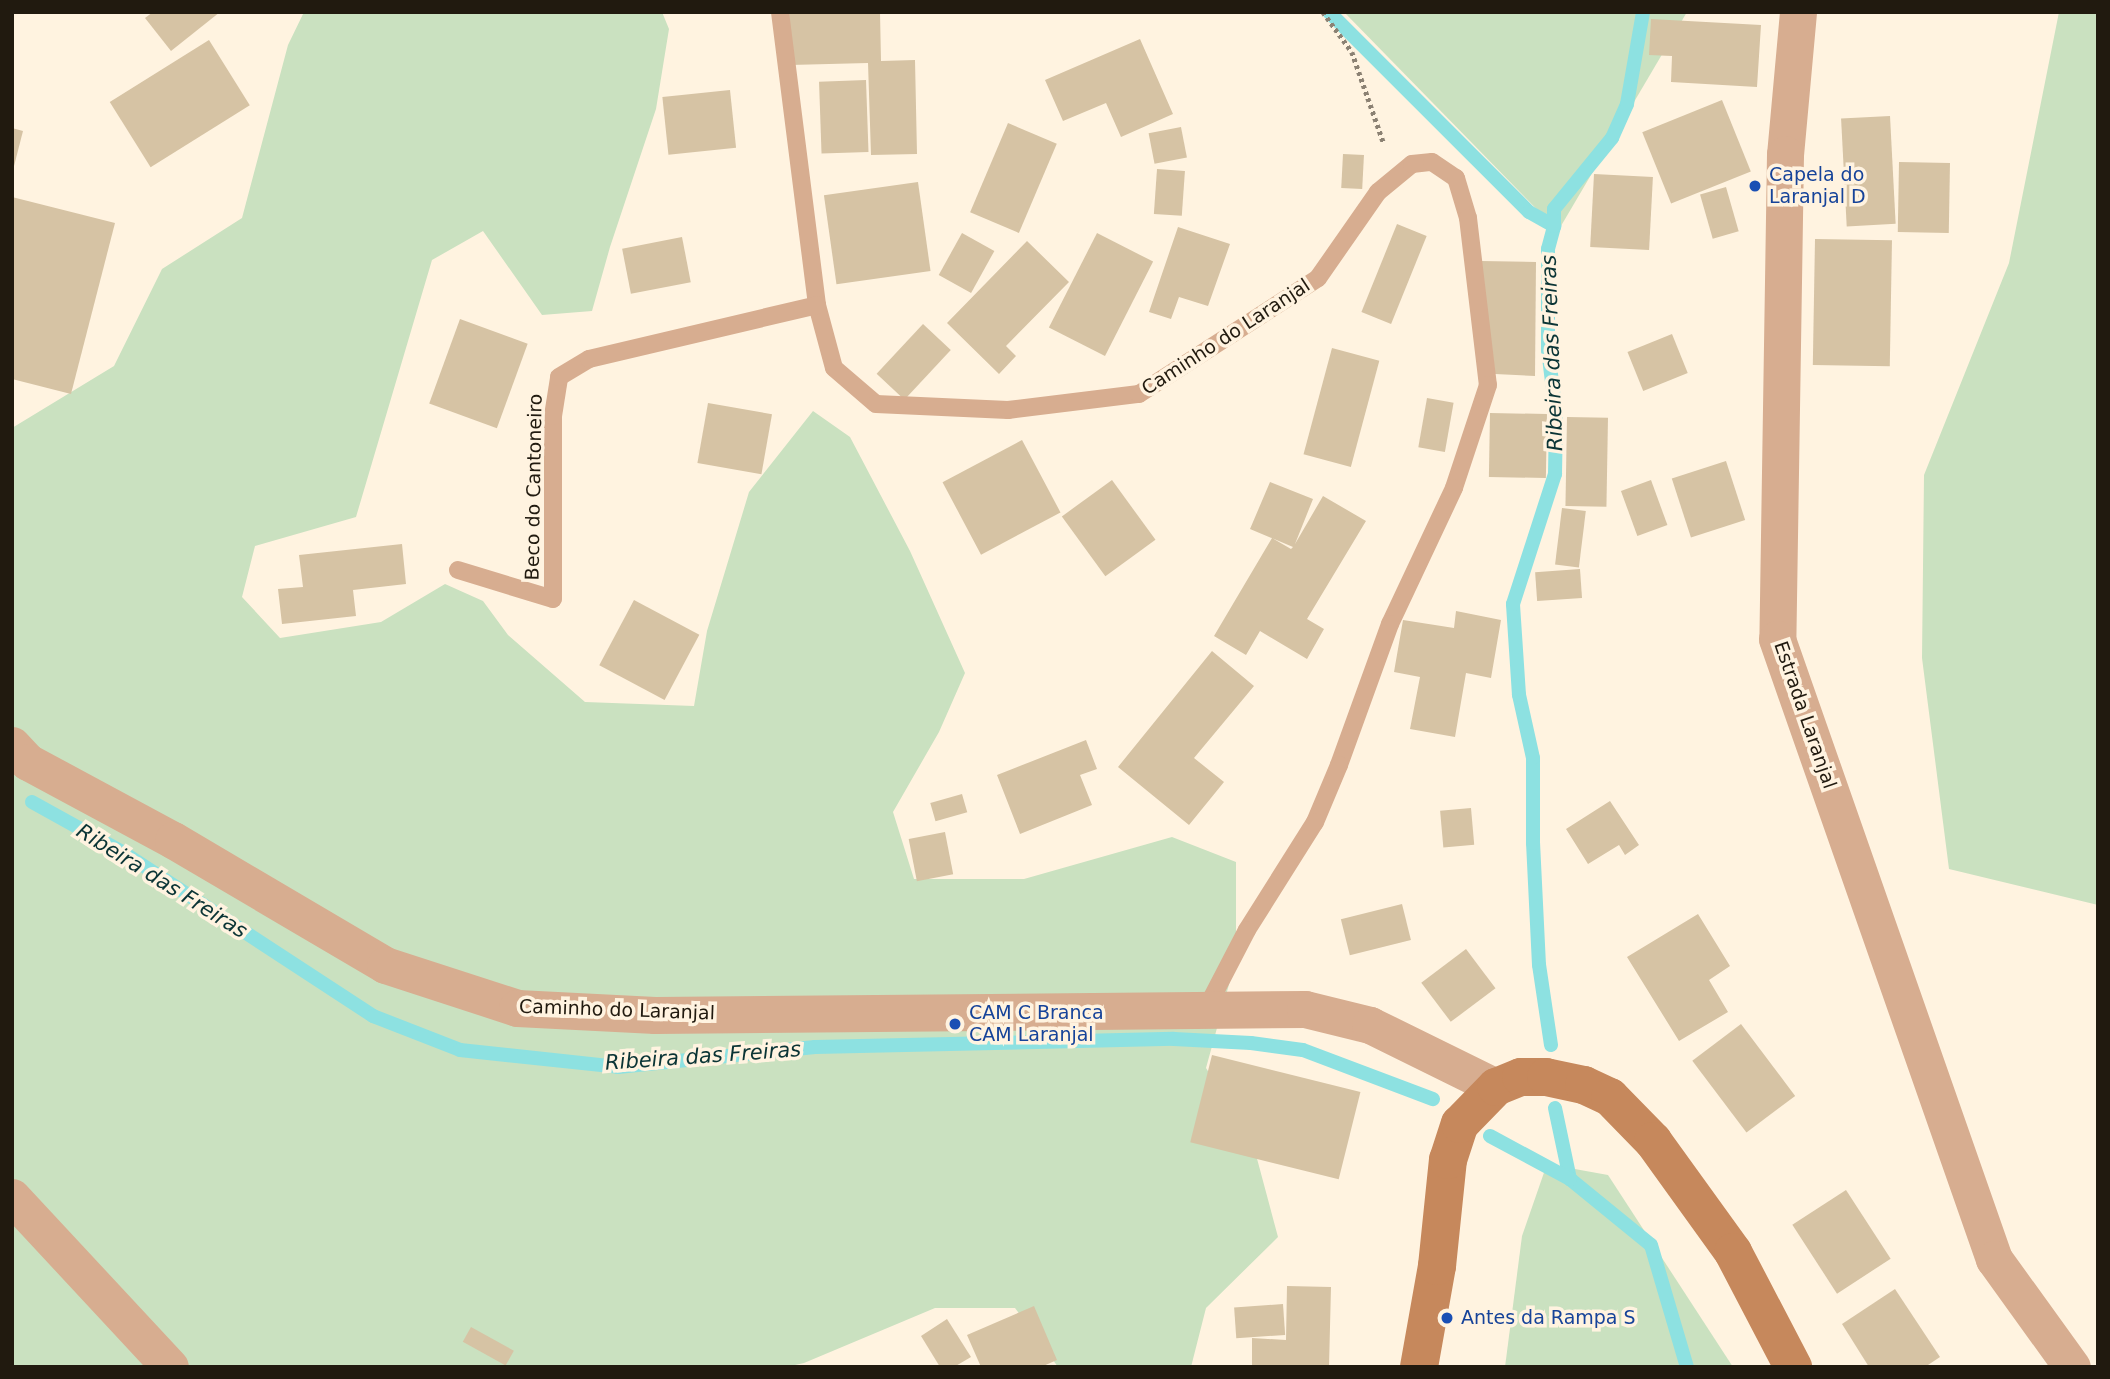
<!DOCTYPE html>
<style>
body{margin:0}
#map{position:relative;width:2110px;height:1379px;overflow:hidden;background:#fff3e0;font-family:"DejaVu Sans",sans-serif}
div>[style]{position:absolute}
.green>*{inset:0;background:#cae1c0}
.stream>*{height:14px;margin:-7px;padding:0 7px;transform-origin:7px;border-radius:7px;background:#8de1e1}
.building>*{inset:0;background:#d6c3a4;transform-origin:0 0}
.path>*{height:4.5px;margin-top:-2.25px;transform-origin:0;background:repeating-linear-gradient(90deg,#8b8173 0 3.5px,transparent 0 7px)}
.lane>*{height:18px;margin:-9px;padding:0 9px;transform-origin:9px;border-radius:9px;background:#d7ad90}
.street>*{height:37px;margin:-18.5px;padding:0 18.5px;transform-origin:18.5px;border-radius:18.5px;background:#d7ad90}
.secondary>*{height:38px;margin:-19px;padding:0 19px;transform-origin:19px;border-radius:19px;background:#c6885c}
.dots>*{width:19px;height:19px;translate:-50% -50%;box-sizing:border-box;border:4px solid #fff3e0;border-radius:50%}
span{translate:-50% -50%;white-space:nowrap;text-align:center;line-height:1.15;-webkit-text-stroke:7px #fff3e0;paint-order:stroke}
.transit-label{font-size:19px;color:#164399}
.left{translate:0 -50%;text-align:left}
.street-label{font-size:19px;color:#211a0f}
.water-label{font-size:21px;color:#0a3435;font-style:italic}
.frame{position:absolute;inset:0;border:14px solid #211a0f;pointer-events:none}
</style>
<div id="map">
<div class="green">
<div style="clip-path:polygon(304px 12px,662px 12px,669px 29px,656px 109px,610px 247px,592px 311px,542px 315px,483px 231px,432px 260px,356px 517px,255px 546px,242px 597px,280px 638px,381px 622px,445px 584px,483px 601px,508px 635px,585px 702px,694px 706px,707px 631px,749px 492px,813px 411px,850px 437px,910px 551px,965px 673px,939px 732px,893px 812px,914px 879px,1024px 879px,1172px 837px,1236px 862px,1236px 959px,1206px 1068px,1252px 1140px,1278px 1237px,1206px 1308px,1191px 1367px,1058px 1367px,1015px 1308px,935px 1308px,804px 1363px,786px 1367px,12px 1367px,12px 428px,114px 366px,162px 269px,242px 218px,288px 45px)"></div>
<div style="clip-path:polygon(1344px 12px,1687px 12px,1558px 231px)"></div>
<div style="clip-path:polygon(2059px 12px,2098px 12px,2098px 905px,1949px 869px,1922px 658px,1924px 475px,2009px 263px)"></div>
<div style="clip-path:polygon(1547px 1164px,1608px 1175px,1733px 1367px,1505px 1367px,1522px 1236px)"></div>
</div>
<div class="stream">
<div style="left:1329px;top:12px;width:283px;rotate:45deg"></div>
<div style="left:1529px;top:212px;width:29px;rotate:29deg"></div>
<div style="left:32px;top:802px;width:105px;rotate:29deg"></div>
<div style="left:124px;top:853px;width:298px;rotate:33.2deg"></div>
<div style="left:373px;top:1016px;width:93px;rotate:21.3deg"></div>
<div style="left:460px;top:1050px;width:159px;rotate:6.1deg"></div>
<div style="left:618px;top:1067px;width:198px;rotate:-5.8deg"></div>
<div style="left:815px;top:1047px;width:359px;rotate:-1.3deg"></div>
<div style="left:1174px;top:1039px;width:77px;rotate:3deg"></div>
<div style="left:1251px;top:1043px;width:52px;rotate:7.7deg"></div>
<div style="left:1303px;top:1050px;width:139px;rotate:20.7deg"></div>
<div style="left:1551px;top:1045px;width:81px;rotate:-98.5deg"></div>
<div style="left:1539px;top:965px;width:122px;rotate:-92.8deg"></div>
<div style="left:1533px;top:843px;width:85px;rotate:-90deg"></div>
<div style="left:1533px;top:758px;width:65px;rotate:-102.5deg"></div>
<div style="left:1519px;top:695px;width:91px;rotate:-93.8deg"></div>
<div style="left:1513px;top:604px;width:137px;rotate:-72.1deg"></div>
<div style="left:1555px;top:474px;width:60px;rotate:-89deg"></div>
<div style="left:1556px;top:414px;width:64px;rotate:-97.1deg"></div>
<div style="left:1548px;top:350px;width:101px;rotate:-90deg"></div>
<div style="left:1548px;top:249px;width:24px;rotate:-75deg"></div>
<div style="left:1554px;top:226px;width:17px;rotate:-90deg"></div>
<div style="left:1554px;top:209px;width:92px;rotate:-50.8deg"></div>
<div style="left:1612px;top:138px;width:37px;rotate:-66deg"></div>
<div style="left:1627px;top:104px;width:93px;rotate:-80.1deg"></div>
<div style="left:1555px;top:1108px;width:73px;rotate:78.1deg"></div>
<div style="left:1570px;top:1179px;width:104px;rotate:39.2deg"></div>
<div style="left:1651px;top:1245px;width:127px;rotate:73.6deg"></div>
<div style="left:1490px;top:1136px;width:91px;rotate:28.3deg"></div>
</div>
<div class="building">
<div style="clip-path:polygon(153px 12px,220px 12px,171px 51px,145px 18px)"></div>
<div style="clip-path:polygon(789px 12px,880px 12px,881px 61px,915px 60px,917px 154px,871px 155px,868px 63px,790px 65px)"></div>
<div style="clip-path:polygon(1651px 19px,1761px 25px,1757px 87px,1671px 82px,1672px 56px,1649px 55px)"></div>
<div style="clip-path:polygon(1140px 39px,1173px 114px,1121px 137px,1106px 103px,1063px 121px,1045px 80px)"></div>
<div style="left:209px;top:40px;width:77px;height:117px;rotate:58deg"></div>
<div style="left:866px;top:80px;width:72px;height:47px;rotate:88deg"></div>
<div style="left:730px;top:90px;width:58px;height:68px;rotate:84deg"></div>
<div style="left:1722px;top:100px;width:77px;height:86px;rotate:68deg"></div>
<div style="left:1890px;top:116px;width:108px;height:49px;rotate:87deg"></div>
<div style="left:1008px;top:123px;width:53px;height:97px;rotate:23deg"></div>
<div style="left:1181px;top:127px;width:31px;height:33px;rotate:79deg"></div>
<div style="clip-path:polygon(12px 128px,23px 131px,13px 170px,12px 170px)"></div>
<div style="left:1343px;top:154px;width:21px;height:34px;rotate:3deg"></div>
<div style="left:1899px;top:162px;width:51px;height:70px;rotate:1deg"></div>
<div style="left:1157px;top:169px;width:28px;height:45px;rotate:4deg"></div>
<div style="left:1594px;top:174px;width:59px;height:73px;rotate:3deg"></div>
<div style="left:918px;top:182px;width:90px;height:95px;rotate:82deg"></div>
<div style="left:1726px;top:187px;width:46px;height:27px;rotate:74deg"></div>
<div style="clip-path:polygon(12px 197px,115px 223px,71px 394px,12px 379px)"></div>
<div style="left:1397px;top:224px;width:32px;height:95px;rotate:22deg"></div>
<div style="clip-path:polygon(1178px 227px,1230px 244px,1208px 306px,1179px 297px,1171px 319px,1149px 312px)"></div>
<div style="left:962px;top:233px;width:37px;height:48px;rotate:29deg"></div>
<div style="left:1097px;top:233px;width:63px;height:106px;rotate:27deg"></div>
<div style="left:682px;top:237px;width:46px;height:61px;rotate:79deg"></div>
<div style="left:1815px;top:239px;width:77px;height:126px;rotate:1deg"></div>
<div style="clip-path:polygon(1027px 241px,1069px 282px,1006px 346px,1016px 356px,999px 374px,947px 323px)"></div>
<div style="clip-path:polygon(1481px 261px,1536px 262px,1535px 376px,1495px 374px)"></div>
<div style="left:460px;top:319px;width:72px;height:90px;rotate:20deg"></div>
<div style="left:923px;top:324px;width:38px;height:68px;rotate:43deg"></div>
<div style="left:1672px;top:334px;width:42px;height:48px;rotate:68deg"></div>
<div style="left:1332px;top:348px;width:49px;height:110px;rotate:15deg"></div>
<div style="left:1427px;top:398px;width:27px;height:50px;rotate:10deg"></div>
<div style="left:708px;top:403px;width:65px;height:61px;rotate:10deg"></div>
<div style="left:1490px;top:413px;width:57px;height:64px;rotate:1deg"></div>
<div style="left:1567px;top:417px;width:41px;height:89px;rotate:1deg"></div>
<div style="left:1022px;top:440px;width:82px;height:90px;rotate:62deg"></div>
<div style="left:1726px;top:461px;width:62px;height:57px;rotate:72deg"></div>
<div style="left:1112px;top:480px;width:74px;height:62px;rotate:54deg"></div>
<div style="left:1651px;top:480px;width:48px;height:32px;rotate:70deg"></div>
<div style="clip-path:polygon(1270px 482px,1313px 499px,1295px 544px,1323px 496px,1366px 521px,1307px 619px,1324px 629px,1307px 659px,1260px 631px,1246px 655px,1214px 636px,1272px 538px,1291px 549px,1293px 547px,1250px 529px)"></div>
<div style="left:1562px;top:508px;width:24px;height:57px;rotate:7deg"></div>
<div style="clip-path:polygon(402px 544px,406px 584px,353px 590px,356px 616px,282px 624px,278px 589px,303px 587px,299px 555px)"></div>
<div style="left:1580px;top:569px;width:29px;height:45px;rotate:86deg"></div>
<div style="left:634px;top:600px;width:74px;height:74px;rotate:28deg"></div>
<div style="clip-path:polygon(1456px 611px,1501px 620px,1491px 678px,1466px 673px,1455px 737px,1410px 729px,1420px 677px,1394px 672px,1403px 620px,1454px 628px)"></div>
<div style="clip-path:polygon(1212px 651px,1254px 686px,1194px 758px,1224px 782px,1189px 825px,1118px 767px)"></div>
<div style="clip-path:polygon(1086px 740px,1097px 769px,1080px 775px,1092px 805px,1020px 834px,997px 775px)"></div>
<div style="left:962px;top:794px;width:19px;height:33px;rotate:74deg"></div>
<div style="clip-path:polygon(1610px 801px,1639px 845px,1625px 855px,1619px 845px,1588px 864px,1566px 829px)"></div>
<div style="left:1471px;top:808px;width:37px;height:31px;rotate:85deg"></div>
<div style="left:945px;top:832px;width:43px;height:37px;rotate:79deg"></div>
<div style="left:1402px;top:904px;width:37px;height:63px;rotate:76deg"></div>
<div style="clip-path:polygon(1698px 914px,1730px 966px,1709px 980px,1728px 1012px,1679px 1041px,1627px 957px)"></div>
<div style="left:1466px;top:949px;width:49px;height:56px;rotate:53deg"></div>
<div style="left:1741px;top:1024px;width:90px;height:61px;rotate:53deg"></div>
<div style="left:1212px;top:1055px;width:153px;height:90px;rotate:14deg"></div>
<div style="left:1846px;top:1190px;width:82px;height:64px;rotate:57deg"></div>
<div style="clip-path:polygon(1287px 1286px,1331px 1287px,1329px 1367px,1252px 1367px,1252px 1338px,1286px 1340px)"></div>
<div style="clip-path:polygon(1895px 1289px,1940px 1357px,1925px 1367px,1869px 1367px,1842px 1324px)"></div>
<div style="left:1283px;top:1304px;width:31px;height:49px;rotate:86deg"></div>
<div style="clip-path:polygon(1034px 1306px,1057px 1360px,1041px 1367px,981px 1367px,967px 1335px)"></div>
<div style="clip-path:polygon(947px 1319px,971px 1357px,954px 1367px,940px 1367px,921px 1336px)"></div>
<div style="left:471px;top:1327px;width:49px;height:17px;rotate:29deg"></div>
</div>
<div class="path">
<div style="left:1323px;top:12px;width:49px;rotate:54.1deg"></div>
<div style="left:1352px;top:52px;width:97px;rotate:70.8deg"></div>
</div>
<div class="lane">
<div style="left:780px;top:12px;width:295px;rotate:82.8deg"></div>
<div style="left:817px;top:305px;width:65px;rotate:74.9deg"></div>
<div style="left:834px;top:368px;width:55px;rotate:40.6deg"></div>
<div style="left:876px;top:404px;width:132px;rotate:2.6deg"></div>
<div style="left:1008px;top:410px;width:132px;rotate:-7deg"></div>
<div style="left:1139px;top:394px;width:213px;rotate:-32.9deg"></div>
<div style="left:1318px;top:278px;width:105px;rotate:-55.1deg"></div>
<div style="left:1378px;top:192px;width:44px;rotate:-39.5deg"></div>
<div style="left:1412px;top:164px;width:20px;rotate:-6deg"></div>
<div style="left:1432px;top:162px;width:29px;rotate:34deg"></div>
<div style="left:1456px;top:178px;width:42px;rotate:73.3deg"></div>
<div style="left:1468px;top:218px;width:168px;rotate:83.2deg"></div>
<div style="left:1488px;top:385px;width:108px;rotate:108.3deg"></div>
<div style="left:1454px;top:488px;width:150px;rotate:115.2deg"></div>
<div style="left:1390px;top:624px;width:150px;rotate:109.9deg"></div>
<div style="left:1339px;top:765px;width:62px;rotate:112.8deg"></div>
<div style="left:1315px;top:822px;width:128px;rotate:122.2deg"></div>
<div style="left:1247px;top:930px;width:89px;rotate:117.4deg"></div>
<div style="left:458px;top:570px;width:99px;rotate:17deg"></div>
<div style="left:553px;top:599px;width:183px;rotate:-90deg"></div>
<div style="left:553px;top:416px;width:39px;rotate:-81deg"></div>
<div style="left:559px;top:377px;width:35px;rotate:-31deg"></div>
<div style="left:589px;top:359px;width:234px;rotate:-13.3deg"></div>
</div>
<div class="street">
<div style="left:1798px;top:12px;width:143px;rotate:95.2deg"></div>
<div style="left:1785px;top:154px;width:485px;rotate:90.9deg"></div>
<div style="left:1777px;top:639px;width:657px;rotate:70.71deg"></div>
<div style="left:1994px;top:1259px;width:133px;rotate:54.2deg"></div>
<div style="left:12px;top:745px;width:23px;rotate:47deg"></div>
<div style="left:28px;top:762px;width:165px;rotate:28.3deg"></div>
<div style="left:173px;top:840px;width:246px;rotate:30.5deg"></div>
<div style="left:385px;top:965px;width:139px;rotate:18deg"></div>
<div style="left:517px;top:1008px;width:138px;rotate:2.9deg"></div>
<div style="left:655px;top:1015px;width:650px;rotate:-0.53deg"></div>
<div style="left:1305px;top:1009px;width:67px;rotate:13.8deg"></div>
<div style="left:1370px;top:1025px;width:140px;rotate:26.2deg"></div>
<div style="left:12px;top:1197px;width:232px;rotate:47.1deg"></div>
</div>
<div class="secondary">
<div style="left:1419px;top:1367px;width:103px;rotate:-79.9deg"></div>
<div style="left:1437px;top:1266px;width:107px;rotate:-84.1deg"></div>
<div style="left:1448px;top:1160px;width:38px;rotate:-72deg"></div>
<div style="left:1460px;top:1124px;width:52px;rotate:-45.8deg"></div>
<div style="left:1496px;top:1087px;width:27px;rotate:-22deg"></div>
<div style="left:1521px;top:1077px;width:25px"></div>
<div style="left:1546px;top:1077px;width:39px;rotate:12deg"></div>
<div style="left:1584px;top:1085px;width:29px;rotate:25deg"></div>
<div style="left:1610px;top:1097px;width:62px;rotate:45.7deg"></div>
<div style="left:1653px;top:1141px;width:137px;rotate:54.2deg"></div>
<div style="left:1733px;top:1252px;width:130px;rotate:62.4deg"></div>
</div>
<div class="dots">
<div style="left:1755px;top:186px;background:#1a4fb4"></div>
<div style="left:955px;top:1024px;background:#1a4fb4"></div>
<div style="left:1447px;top:1318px;background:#1a4fb4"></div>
</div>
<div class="transit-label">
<span class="left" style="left:1769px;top:186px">Capela do<br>Laranjal D</span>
<span class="left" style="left:969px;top:1024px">CAM C Branca<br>CAM Laranjal</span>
<span class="left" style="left:1461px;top:1318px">Antes da Rampa S</span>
</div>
<div class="street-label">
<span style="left:1226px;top:337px;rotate:-33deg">Caminho do Laranjal</span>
<span style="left:534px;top:487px;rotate:-89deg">Beco do Cantoneiro</span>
<span style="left:1805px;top:715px;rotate:71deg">Estrada Laranjal</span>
<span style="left:617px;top:1010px;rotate:2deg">Caminho do Laranjal</span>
</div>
<div class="water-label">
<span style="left:1552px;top:353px;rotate:-92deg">Ribeira das Freiras</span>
<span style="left:162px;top:881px;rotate:32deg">Ribeira das Freiras</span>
<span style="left:703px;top:1056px;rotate:-4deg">Ribeira das Freiras</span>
</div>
<div class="frame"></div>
</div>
